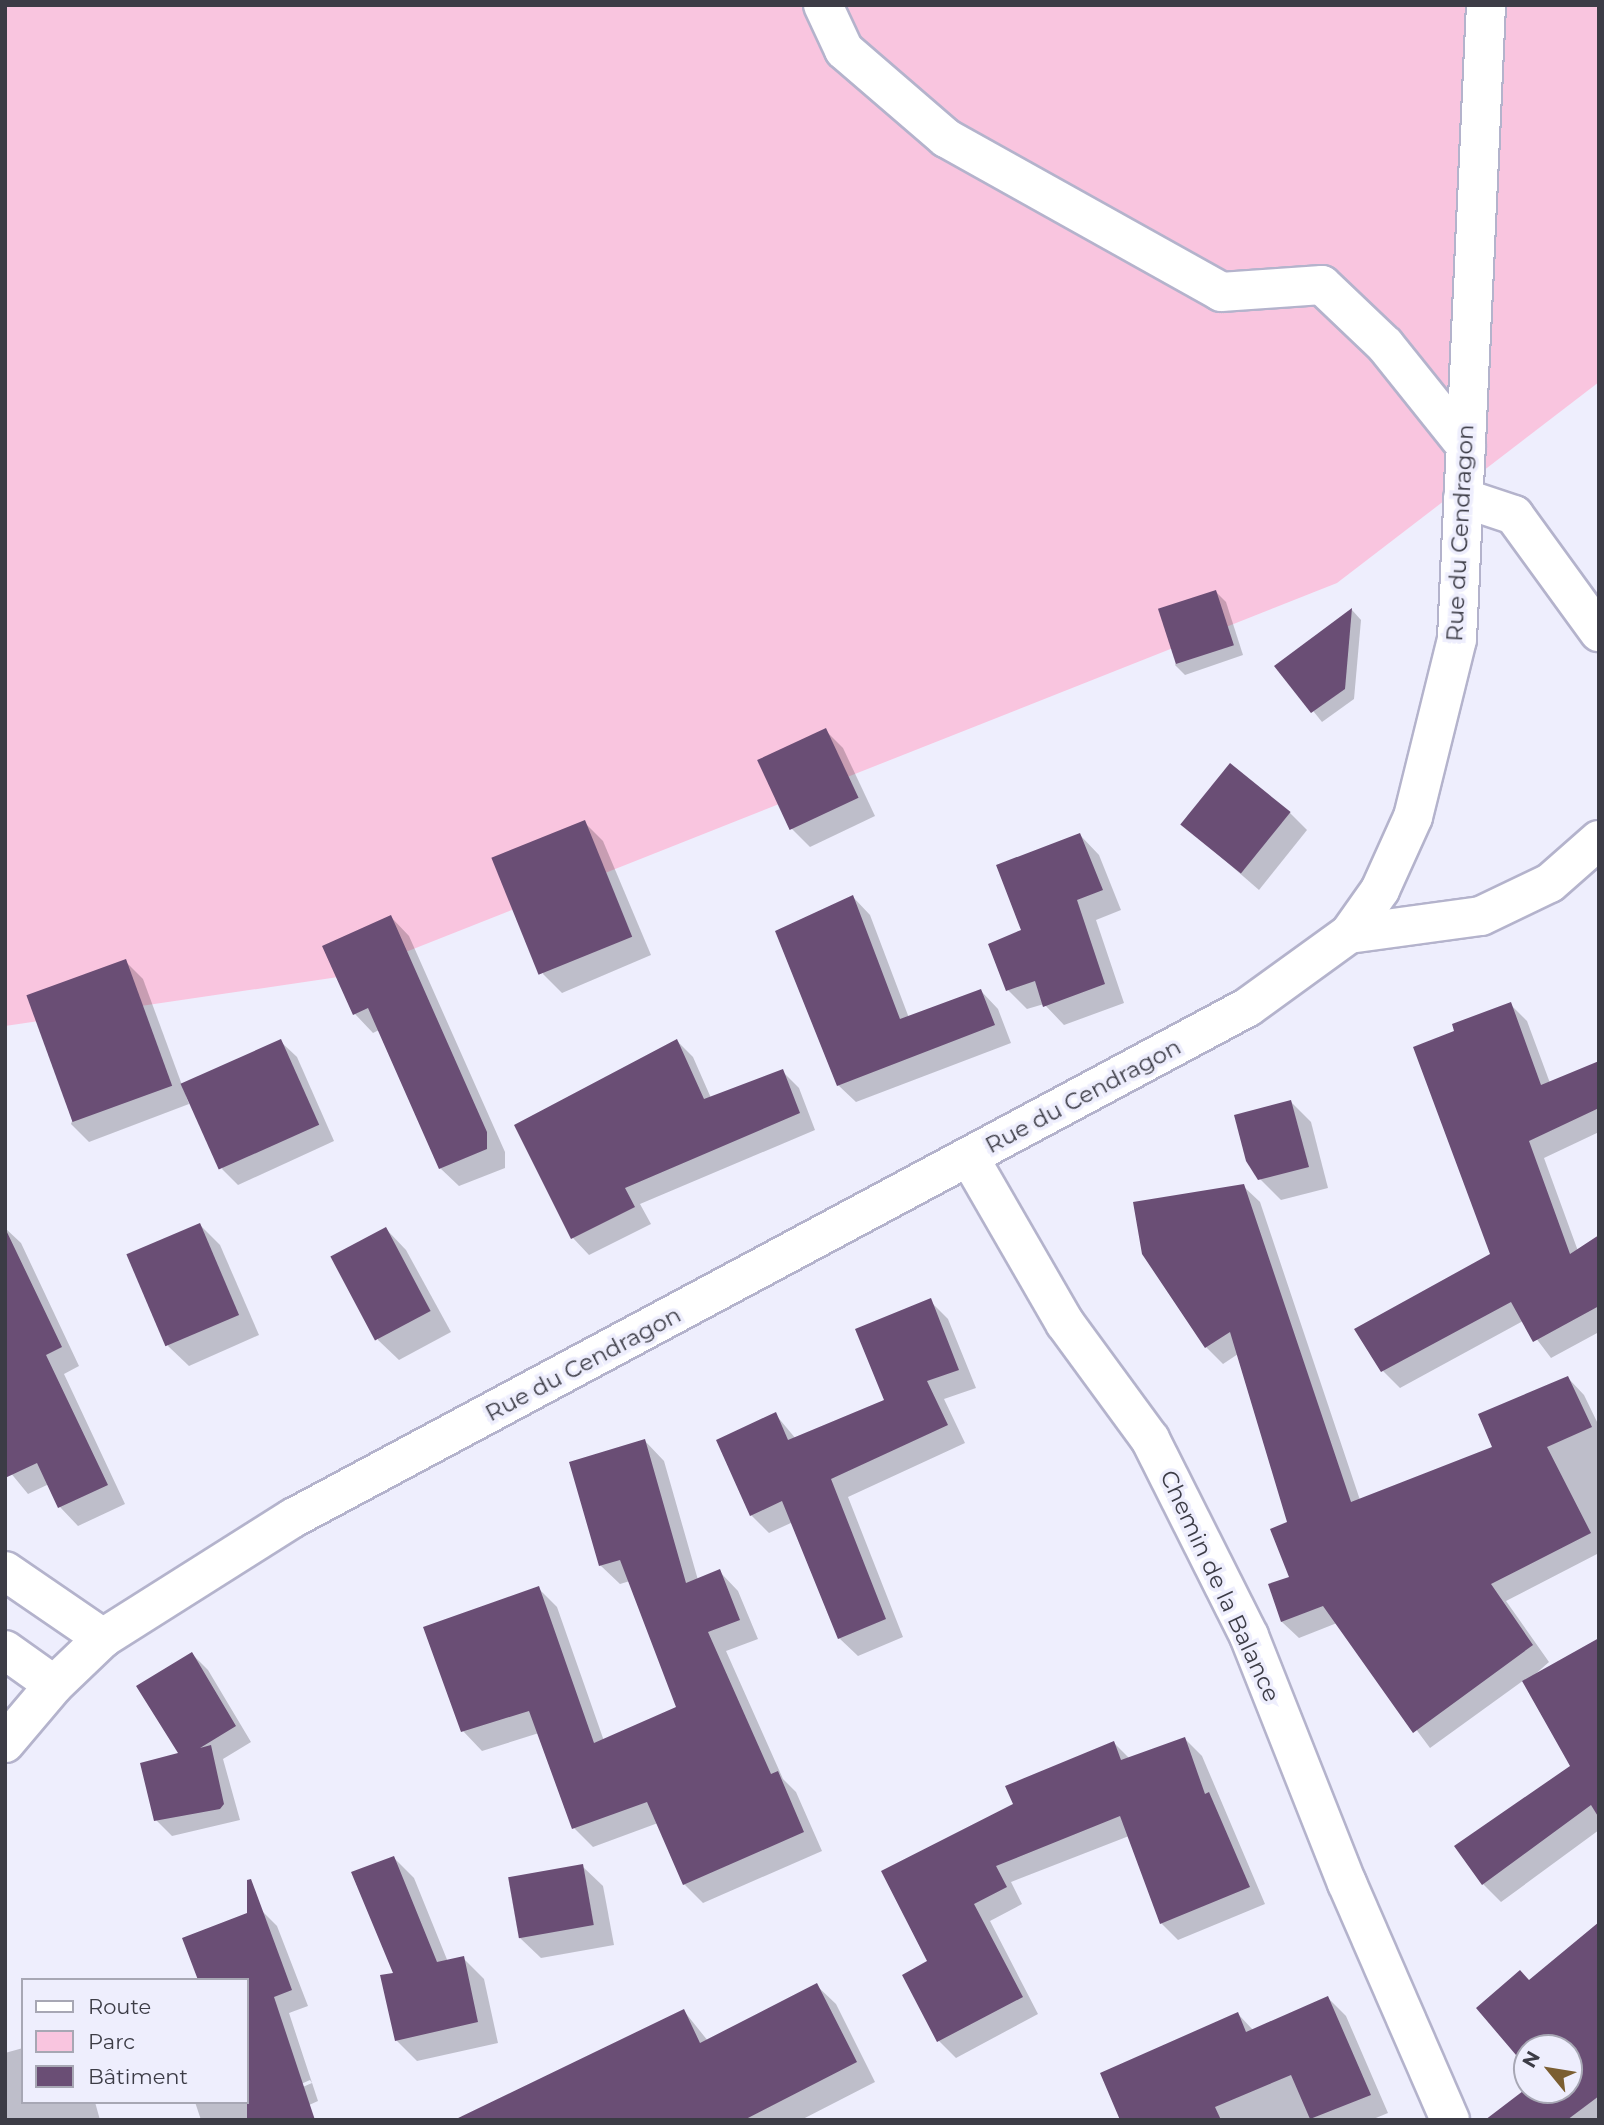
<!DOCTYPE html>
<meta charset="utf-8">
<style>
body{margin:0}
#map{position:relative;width:1604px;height:2125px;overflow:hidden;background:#eeeefd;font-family:Montserrat,sans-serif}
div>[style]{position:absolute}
.green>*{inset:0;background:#f9c5df}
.shadow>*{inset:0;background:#0003}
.building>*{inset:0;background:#6a4e75;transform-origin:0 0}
.roads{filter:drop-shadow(2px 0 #b4b3cc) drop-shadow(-2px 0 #b4b3cc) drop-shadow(0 2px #b4b3cc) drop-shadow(0 -2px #b4b3cc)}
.street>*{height:38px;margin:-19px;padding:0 19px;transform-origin:19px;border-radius:19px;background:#fff}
.secondary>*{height:38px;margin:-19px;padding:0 19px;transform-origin:19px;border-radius:19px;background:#fff}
span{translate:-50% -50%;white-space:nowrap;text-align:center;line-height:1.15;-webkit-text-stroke:7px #eeeefd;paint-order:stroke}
.street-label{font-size:23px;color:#3c3c46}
.frame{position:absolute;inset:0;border:7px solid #3c3c46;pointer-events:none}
.legend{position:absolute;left:21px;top:1978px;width:228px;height:126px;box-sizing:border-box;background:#eeeefd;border:2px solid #a7a7b4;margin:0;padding:9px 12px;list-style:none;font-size:21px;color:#3c3c46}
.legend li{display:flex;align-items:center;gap:14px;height:35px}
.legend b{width:35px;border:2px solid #a7a7b4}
.north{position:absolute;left:1513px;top:2034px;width:70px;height:70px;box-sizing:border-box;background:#eeeefd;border:2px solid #a7a7b4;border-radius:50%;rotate:300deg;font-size:19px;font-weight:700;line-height:28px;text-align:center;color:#3c3c46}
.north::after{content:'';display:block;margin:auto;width:24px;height:32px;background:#7b5e31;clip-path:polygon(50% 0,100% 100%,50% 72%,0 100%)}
</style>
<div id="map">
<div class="green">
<div style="clip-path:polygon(5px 5px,1599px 5px,1599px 382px,1337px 583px,345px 976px,5px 1026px)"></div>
</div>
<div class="shadow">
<div style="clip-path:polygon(1216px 592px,1226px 602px,1243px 655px,1185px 675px,1175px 665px)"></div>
<div style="clip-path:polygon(1352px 610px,1361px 620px,1354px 699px,1322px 722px,1277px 666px)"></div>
<div style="clip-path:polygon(825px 730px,843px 748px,875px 816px,810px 847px,792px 829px,759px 761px)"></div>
<div style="clip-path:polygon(1290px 813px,1307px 830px,1259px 890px,1183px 824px)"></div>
<div style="clip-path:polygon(584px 822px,603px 841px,651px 955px,562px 993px,543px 974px)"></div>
<div style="clip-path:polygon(1080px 835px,1099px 855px,1121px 910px,1096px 920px,1124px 1003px,1064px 1025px,1044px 1004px,1027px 1009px,1008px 990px)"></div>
<div style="clip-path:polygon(853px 897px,870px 915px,909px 1018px,981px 991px,998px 1009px,1011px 1043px,856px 1102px,838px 1085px)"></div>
<div style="clip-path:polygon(391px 917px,409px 936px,505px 1152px,505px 1168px,459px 1186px,440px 1168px,379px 1030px,373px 1033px,355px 1014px)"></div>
<div style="clip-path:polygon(125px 961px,143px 979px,189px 1104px,89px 1142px,71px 1124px)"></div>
<div style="clip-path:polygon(1510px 1004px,1527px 1021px,1550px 1083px,1599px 1063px,1599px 1132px,1544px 1158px,1578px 1251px,1599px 1237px,1599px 1332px,1551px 1358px,1523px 1321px,1400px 1388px,1383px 1371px,1492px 1255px,1456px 1033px)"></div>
<div style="clip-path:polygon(677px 1041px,693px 1057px,711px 1098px,782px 1071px,799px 1088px,815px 1130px,640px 1204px,651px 1224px,589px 1255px,573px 1238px,517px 1126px)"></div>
<div style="clip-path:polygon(281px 1042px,297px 1057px,334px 1141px,238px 1185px,222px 1169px)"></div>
<div style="clip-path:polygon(1291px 1102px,1311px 1122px,1328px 1188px,1281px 1200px,1260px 1179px)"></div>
<div style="clip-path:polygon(1243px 1186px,1260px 1202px,1360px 1500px,1494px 1448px,1568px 1378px,1584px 1395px,1599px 1426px,1599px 1553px,1506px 1601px,1549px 1662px,1532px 1677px,1599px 1654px,1599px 1830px,1501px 1902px,1483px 1884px,1572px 1767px,1524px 1680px,1430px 1748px,1337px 1623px,1299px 1638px,1282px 1622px,1270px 1585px,1291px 1578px,1289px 1523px,1238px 1354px,1223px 1364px,1206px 1347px,1144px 1254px)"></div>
<div style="clip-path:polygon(200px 1225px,220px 1245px,259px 1335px,189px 1366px,168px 1346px)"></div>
<div style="clip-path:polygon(5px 1228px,21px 1243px,79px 1366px,64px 1374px,125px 1504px,78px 1526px,60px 1507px,49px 1484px,28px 1494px,5px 1466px)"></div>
<div style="clip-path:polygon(386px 1229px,406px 1250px,451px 1332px,399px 1360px,378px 1340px)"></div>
<div style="clip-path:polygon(930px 1301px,948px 1319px,976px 1388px,944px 1399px,965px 1443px,848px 1497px,903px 1637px,858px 1656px,839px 1638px,793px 1522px,769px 1533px,751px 1515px,776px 1415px,796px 1439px,886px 1401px)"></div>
<div style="clip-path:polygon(645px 1441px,664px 1461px,698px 1580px,719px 1571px,738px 1591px,758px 1639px,726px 1651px,783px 1779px,796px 1792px,822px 1851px,703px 1903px,684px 1884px,658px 1823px,593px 1847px,574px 1828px,539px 1733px,482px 1751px,463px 1731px,538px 1588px,557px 1607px,604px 1741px,678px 1708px,630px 1581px,620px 1584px,600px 1565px)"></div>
<div style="clip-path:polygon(192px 1654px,208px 1670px,251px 1742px,223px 1759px,240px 1820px,172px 1836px,156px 1820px,181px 1754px)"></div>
<div style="clip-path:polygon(1185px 1739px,1202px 1756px,1265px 1904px,1178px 1940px,1161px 1923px,1129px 1836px,1011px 1882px,1022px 1904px,990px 1921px,1038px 2014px,956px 2058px,939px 2041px,904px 1975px,929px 1962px,1015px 1805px,1114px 1743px,1130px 1759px)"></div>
<div style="clip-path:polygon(394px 1858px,414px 1878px,448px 1962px,463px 1958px,484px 1979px,498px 2043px,417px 2061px,396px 2040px)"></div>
<div style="clip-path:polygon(582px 1866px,603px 1886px,614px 1945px,541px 1958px,520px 1938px)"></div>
<div style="clip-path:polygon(evenodd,261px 1910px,277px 1926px,308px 2006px,289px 2013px,318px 2101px,276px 2120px,201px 2120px,195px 2102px,247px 2102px,247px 1980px,261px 1910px,310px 2080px,312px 2083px,256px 2107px,256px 2104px,310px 2080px)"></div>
<div style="clip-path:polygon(1599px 1925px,1599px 2120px,1525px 2120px,1569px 2090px,1569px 2048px,1527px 2048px,1527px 2066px,1479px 2008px,1529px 1981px)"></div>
<div style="clip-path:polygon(816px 1985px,836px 2004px,875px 2082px,801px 2120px,458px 2120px,684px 2011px,708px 2041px)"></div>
<div style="clip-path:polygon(1328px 1998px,1346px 2016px,1388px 2113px,1371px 2120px,1122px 2120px,1238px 2014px,1253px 2030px)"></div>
<div style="clip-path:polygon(23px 2048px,23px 2102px,95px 2102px,100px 2120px,5px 2120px,5px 2053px)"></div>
</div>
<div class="building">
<div style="left:1216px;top:590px;width:58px;height:61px;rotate:72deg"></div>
<div style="clip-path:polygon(1352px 608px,1345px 689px,1311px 713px,1274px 666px)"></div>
<div style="left:826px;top:728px;width:77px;height:76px;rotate:65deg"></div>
<div style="left:1230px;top:763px;width:78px;height:79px;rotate:39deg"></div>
<div style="left:585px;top:820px;width:126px;height:101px;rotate:68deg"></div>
<div style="clip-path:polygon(1080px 833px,1103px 890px,1077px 900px,1105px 984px,1043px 1007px,1035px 981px,1006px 991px,988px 944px,1021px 930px,996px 865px)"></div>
<div style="clip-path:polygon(853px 895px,900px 1019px,981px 989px,995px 1025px,837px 1086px,775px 931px)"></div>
<div style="clip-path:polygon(391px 915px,487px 1132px,487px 1149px,439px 1169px,368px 1008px,353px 1015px,322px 946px)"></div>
<div style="left:126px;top:959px;width:135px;height:106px;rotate:70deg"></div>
<div style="clip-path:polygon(1511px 1002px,1541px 1085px,1599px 1061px,1599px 1108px,1529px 1141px,1570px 1254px,1599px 1235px,1599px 1306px,1533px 1342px,1511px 1302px,1381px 1372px,1354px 1329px,1490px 1254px,1413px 1047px,1454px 1031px,1452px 1024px)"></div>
<div style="left:281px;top:1039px;width:94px;height:110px;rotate:66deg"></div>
<div style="clip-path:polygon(677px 1039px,704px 1099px,783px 1069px,800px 1113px,625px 1188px,635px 1207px,571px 1239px,514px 1125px)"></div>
<div style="clip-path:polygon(1291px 1100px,1309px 1167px,1258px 1180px,1246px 1161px,1234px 1115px)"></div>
<div style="clip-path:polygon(1244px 1184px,1351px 1502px,1492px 1447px,1478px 1414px,1568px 1376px,1592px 1427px,1547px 1447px,1591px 1533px,1491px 1584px,1533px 1645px,1413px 1733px,1323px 1606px,1281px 1622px,1268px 1584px,1289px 1577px,1270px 1529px,1287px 1522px,1230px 1332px,1205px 1348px,1142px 1254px,1133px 1202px)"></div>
<div style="left:200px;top:1223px;width:100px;height:80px;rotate:67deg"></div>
<div style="left:386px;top:1227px;width:95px;height:63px;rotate:62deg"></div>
<div style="clip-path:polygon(5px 1228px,62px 1347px,46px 1355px,108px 1485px,58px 1508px,37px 1463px,5px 1478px)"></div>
<div style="clip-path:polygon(931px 1298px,959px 1370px,927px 1381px,948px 1425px,831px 1479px,886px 1619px,838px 1639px,782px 1501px,750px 1516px,716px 1440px,776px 1412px,788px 1440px,884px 1400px,855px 1329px)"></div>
<div style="clip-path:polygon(645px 1439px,686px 1583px,720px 1569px,740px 1620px,708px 1632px,771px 1774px,778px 1771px,804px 1832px,683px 1885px,647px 1802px,572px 1829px,529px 1711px,461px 1732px,423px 1627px,539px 1586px,594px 1743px,676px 1707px,620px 1560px,599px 1566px,569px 1462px)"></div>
<div style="clip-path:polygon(1599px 1638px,1599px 1818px,1591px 1805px,1482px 1885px,1454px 1846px,1570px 1766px,1522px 1681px)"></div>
<div style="clip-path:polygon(192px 1652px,236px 1726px,200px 1748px,211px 1745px,224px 1804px,220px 1809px,154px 1821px,140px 1763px,178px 1753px,136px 1686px)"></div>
<div style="clip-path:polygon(1185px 1737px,1205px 1794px,1209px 1792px,1250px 1887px,1160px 1924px,1120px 1816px,996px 1866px,1007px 1887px,974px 1904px,1023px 1997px,937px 2042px,902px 1975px,927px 1961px,881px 1871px,1013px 1804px,1005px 1786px,1114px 1741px,1121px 1760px)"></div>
<div style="clip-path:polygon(394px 1856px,437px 1962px,464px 1956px,478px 2022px,395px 2041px,380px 1975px,393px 1973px,351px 1872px)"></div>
<div style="left:583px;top:1864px;width:62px;height:76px;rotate:80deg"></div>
<div style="clip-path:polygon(251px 1879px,292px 1990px,274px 1997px,315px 2120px,247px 2120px,247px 1980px,198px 1980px,182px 1938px,247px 1913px,247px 1880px)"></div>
<div style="clip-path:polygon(1599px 1922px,1599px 2096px,1567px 2120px,1485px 2120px,1527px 2088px,1569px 2090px,1569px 2048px,1527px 2048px,1527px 2068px,1476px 2008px,1520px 1970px,1529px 1980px)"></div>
<div style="clip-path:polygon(817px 1983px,857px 2062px,744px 2120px,454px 2120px,684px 2009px,700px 2043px)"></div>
<div style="clip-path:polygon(1328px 1996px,1371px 2095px,1310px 2119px,1291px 2075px,1215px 2107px,1221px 2120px,1120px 2120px,1100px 2073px,1238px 2012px,1246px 2032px)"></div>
</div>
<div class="roads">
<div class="street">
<div style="left:823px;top:5px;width:50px;rotate:65deg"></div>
<div style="left:844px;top:50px;width:135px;rotate:40.8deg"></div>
<div style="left:946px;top:138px;width:315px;rotate:29.2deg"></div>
<div style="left:1221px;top:292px;width:101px;rotate:-4deg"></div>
<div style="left:1322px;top:285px;width:87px;rotate:43.6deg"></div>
<div style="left:1385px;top:345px;width:129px;rotate:51.3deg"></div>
<div style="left:1463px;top:498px;width:54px;rotate:18.4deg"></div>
<div style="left:1514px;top:515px;width:145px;rotate:54deg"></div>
<div style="left:1349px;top:934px;width:133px;rotate:-7.8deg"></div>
<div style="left:1481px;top:916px;width:76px;rotate:-25.6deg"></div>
<div style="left:1550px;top:883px;width:65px;rotate:-41.3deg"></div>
<div style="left:5px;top:1571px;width:119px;rotate:34.4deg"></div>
<div style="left:5px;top:1650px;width:60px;rotate:35.5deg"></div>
</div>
<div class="secondary">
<div style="left:969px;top:1157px;width:192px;rotate:60deg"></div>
<div style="left:1065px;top:1323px;width:144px;rotate:53.8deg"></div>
<div style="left:1150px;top:1439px;width:220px;rotate:63.3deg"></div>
<div style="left:1249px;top:1636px;width:266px;rotate:68.4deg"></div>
<div style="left:1347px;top:1883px;width:258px;rotate:66.5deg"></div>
<div style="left:5px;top:1743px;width:76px;rotate:-49.8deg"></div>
<div style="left:54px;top:1685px;width:68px;rotate:-43.8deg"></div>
<div style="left:103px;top:1638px;width:225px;rotate:-32.3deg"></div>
<div style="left:293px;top:1518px;width:1083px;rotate:-28.15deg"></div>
<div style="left:1248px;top:1007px;width:125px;rotate:-35.9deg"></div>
<div style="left:1349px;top:934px;width:54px;rotate:-54.8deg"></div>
<div style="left:1380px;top:890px;width:80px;rotate:-65.7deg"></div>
<div style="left:1413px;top:817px;width:183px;rotate:-76.1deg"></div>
<div style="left:1457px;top:639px;width:635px;rotate:-87.38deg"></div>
</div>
</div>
<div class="street-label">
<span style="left:1460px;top:533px;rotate:-87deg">Rue du Cendragon</span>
<span style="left:1083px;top:1096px;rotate:-28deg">Rue du Cendragon</span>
<span style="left:583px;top:1364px;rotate:-28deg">Rue du Cendragon</span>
<span style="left:1220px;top:1586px;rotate:65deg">Chemin de la Balance</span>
</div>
<div class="frame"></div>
<ul class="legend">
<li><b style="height:9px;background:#fff"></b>Route</li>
<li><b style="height:19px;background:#f9c5df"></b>Parc</li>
<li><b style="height:19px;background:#6a4e75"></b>Bâtiment</li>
</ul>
<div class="north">N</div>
</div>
